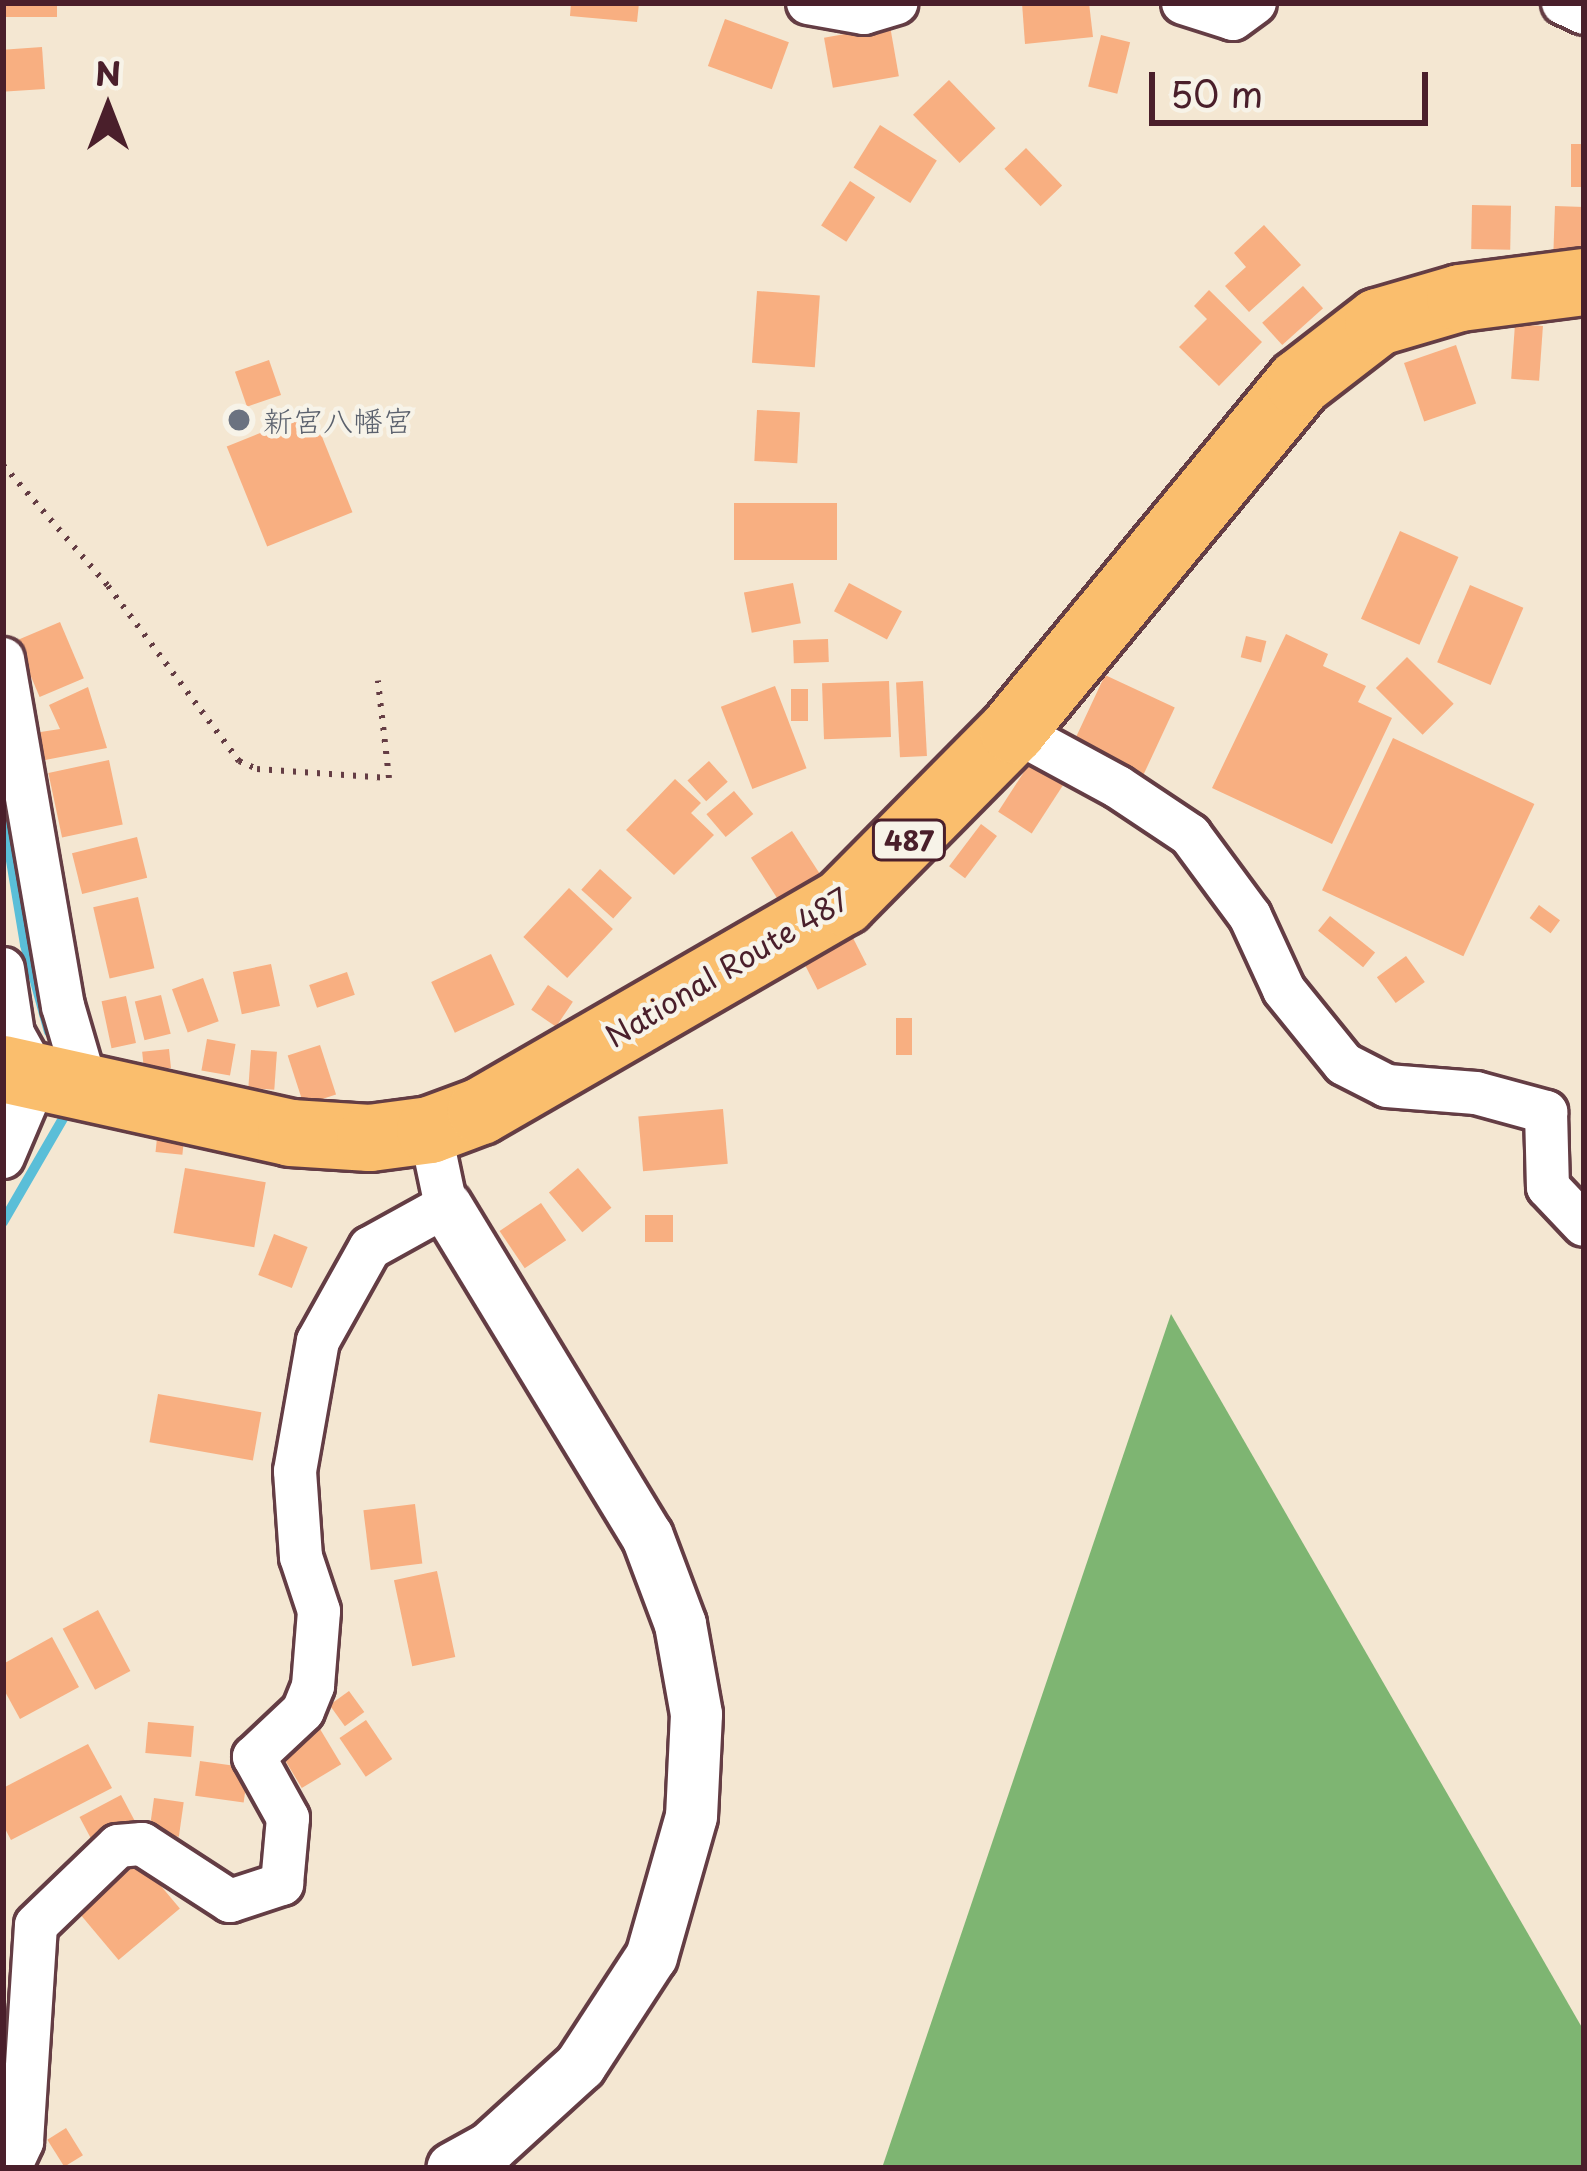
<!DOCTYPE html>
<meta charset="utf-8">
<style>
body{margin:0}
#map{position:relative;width:1587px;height:2171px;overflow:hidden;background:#f4e7d2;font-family:"Playpen Sans","Klee One",sans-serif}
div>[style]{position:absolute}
.forest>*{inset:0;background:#7eb572}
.stream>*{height:10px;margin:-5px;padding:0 5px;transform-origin:5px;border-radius:5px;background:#5abed8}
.building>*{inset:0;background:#f8af81;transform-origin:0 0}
.path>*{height:6px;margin-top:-3px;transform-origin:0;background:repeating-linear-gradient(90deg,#643d44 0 3px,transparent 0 12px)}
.roads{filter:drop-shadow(3px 0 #643d44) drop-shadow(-3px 0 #643d44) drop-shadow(0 3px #643d44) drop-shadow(0 -3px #643d44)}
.minor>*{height:42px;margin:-21px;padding:0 21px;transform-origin:21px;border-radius:21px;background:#fff}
.tertiary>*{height:51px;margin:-25.5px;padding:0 25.5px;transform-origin:25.5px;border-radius:25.5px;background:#fff}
.trunk>*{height:66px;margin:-33px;padding:0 33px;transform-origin:33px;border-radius:33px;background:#fabe6d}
.dots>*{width:33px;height:33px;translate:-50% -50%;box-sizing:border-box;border:6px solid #f7f3e8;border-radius:50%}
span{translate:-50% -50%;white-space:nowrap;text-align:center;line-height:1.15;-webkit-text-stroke:9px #f7f3e8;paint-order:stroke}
.shield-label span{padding:3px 9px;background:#f7f3e8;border:3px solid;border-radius:9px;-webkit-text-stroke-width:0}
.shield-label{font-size:27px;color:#4a1f2b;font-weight:700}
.worship-label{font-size:30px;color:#5b616d}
.left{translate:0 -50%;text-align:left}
.street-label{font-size:30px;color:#4a1f2b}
.frame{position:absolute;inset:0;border:6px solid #4a1f2b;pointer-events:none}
.north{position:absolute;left:48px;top:48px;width:120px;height:120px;-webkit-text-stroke:9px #f7f3e8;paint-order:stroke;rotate:0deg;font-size:33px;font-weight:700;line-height:48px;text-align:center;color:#4a1f2b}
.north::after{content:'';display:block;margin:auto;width:42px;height:54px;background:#4a1f2b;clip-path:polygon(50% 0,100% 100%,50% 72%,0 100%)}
.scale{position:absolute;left:1149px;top:72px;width:279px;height:54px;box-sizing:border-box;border:6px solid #4a1f2b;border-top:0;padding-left:15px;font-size:36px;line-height:42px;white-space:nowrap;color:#4a1f2b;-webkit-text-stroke:9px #f7f3e8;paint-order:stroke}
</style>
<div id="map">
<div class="forest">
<div style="clip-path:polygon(1171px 1314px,1584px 2031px,1584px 2168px,882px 2168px)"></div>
</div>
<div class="stream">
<div style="left:3px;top:813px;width:134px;rotate:80.5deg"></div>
<div style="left:25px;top:945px;width:90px;rotate:74.6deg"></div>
<div style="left:3px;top:1222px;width:124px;rotate:-59.9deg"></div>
</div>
<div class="building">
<div style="left:3px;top:3px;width:54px;height:14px"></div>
<div style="clip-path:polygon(571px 3px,639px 3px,637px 22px,570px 16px)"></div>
<div style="clip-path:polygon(1022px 3px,1089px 3px,1093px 37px,1025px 44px)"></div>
<div style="left:725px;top:19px;width:68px;height:50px;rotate:20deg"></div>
<div style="left:890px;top:26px;width:51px;height:67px;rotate:80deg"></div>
<div style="left:1101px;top:35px;width:30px;height:53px;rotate:14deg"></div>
<div style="left:42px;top:47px;width:42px;height:39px;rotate:86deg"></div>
<div style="left:949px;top:80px;width:67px;height:50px;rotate:46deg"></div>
<div style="left:880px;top:125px;width:67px;height:50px;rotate:32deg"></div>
<div style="left:1571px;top:144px;width:13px;height:43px"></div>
<div style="left:1026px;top:148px;width:52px;height:30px;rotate:46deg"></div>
<div style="left:850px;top:181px;width:30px;height:53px;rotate:33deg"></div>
<div style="left:1472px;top:205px;width:39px;height:44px;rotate:1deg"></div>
<div style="left:1555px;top:206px;width:29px;height:44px;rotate:2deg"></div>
<div style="clip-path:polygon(1264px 225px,1301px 265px,1249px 312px,1225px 286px,1246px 267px,1234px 253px)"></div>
<div style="left:1303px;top:286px;width:30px;height:55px;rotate:48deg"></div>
<div style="clip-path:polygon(1209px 290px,1262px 342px,1219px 386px,1179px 347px,1207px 319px,1194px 306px)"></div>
<div style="left:757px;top:291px;width:63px;height:72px;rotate:4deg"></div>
<div style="left:1515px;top:324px;width:28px;height:55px;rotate:4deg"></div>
<div style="left:1456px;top:345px;width:62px;height:55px;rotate:71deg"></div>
<div style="left:269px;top:360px;width:37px;height:36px;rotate:71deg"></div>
<div style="left:757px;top:410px;width:43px;height:51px;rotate:3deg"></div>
<div style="left:312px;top:412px;width:108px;height:92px;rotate:68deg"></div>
<div style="left:734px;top:503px;width:103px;height:57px"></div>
<div style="left:1400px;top:531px;width:64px;height:96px;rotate:24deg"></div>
<div style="left:793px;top:583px;width:41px;height:50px;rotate:79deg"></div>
<div style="left:849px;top:583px;width:60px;height:32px;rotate:28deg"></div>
<div style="left:1470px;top:585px;width:58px;height:84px;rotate:23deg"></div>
<div style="left:60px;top:622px;width:61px;height:48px;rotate:67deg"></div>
<div style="clip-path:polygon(1286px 634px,1328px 654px,1323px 666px,1366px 686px,1358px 702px,1392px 718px,1332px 844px,1212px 788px)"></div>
<div style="left:1246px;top:636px;width:21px;height:22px;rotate:14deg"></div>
<div style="left:828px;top:639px;width:23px;height:35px;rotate:88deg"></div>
<div style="left:1407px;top:657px;width:66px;height:44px;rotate:45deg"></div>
<div style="left:1105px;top:675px;width:77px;height:82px;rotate:25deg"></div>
<div style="left:889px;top:681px;width:56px;height:67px;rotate:88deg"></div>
<div style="left:923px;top:681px;width:75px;height:27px;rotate:87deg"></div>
<div style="left:775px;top:686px;width:88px;height:58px;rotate:69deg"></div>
<div style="clip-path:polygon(88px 687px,107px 748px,40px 761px,34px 733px,60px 729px,49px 705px)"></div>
<div style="left:791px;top:689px;width:17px;height:32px"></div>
<div style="left:1393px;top:738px;width:156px;height:168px;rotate:25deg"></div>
<div style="left:1033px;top:758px;width:40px;height:64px;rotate:33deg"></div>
<div style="left:109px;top:760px;width:66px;height:62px;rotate:78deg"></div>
<div style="left:709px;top:761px;width:28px;height:29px;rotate:48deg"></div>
<div style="clip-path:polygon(675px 779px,701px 803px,691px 813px,714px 835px,674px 875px,626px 830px)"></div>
<div style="left:734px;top:791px;width:30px;height:36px;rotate:50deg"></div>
<div style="left:981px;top:824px;width:20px;height:53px;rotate:37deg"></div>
<div style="left:792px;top:831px;width:51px;height:49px;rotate:57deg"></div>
<div style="left:137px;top:837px;width:42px;height:67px;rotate:76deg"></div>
<div style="left:600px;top:869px;width:43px;height:28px;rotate:42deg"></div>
<div style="left:569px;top:888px;width:60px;height:67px;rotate:43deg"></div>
<div style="left:138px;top:897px;width:73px;height:46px;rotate:77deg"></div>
<div style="left:1539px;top:905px;width:26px;height:16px;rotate:36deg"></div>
<div style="left:1330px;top:916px;width:58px;height:19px;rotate:39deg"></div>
<div style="left:853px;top:938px;width:30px;height:55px;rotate:63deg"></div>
<div style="left:491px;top:954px;width:56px;height:66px;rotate:65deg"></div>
<div style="left:1406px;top:956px;width:32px;height:36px;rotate:54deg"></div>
<div style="left:271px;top:964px;width:43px;height:39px;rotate:78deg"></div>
<div style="left:347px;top:972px;width:24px;height:40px;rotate:71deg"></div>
<div style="left:203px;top:978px;width:46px;height:33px;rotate:70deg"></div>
<div style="left:548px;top:985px;width:30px;height:30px;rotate:34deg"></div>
<div style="left:161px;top:995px;width:40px;height:27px;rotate:76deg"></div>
<div style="left:126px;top:996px;width:48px;height:25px;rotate:78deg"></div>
<div style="left:896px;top:1018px;width:16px;height:37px"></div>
<div style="left:207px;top:1039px;width:29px;height:32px;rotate:10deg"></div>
<div style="left:320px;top:1045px;width:52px;height:34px;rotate:72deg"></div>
<div style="left:169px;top:1049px;width:19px;height:27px;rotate:84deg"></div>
<div style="left:251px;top:1050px;width:26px;height:38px;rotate:4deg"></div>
<div style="left:723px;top:1109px;width:55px;height:85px;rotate:85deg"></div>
<div style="left:157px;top:1138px;width:27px;height:14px;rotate:6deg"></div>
<div style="left:185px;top:1168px;width:82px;height:66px;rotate:10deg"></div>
<div style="left:578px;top:1168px;width:52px;height:38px;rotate:50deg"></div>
<div style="left:541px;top:1203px;width:45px;height:50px;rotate:56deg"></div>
<div style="left:645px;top:1215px;width:28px;height:27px"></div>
<div style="left:274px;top:1234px;width:36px;height:44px;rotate:21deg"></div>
<div style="left:158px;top:1394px;width:105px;height:49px;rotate:10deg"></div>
<div style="left:415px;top:1504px;width:60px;height:52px;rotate:83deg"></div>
<div style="left:437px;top:1571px;width:88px;height:44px;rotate:78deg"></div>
<div style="left:98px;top:1610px;width:69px;height:40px;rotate:62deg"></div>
<div style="clip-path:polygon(52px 1637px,79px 1687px,20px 1719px,3px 1688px,3px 1664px)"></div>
<div style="left:349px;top:1691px;width:26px;height:24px;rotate:54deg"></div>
<div style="left:366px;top:1720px;width:47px;height:32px;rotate:56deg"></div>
<div style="left:148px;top:1722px;width:46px;height:31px;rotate:5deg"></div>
<div style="left:317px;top:1724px;width:47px;height:46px;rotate:59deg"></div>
<div style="clip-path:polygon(88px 1744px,112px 1788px,11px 1840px,3px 1825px,3px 1788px)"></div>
<div style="left:200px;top:1761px;width:49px;height:35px;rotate:8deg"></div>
<div style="left:121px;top:1795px;width:38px;height:47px;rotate:62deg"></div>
<div style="left:154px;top:1798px;width:30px;height:35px;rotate:8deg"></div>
<div style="left:140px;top:1861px;width:62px;height:80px;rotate:50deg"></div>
<div style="left:66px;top:2128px;width:32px;height:22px;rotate:58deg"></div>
</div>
<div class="path">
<div style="left:3px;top:465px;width:160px;rotate:49deg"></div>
<div style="left:108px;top:586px;width:219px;rotate:53.2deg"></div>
<div style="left:239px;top:761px;width:20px;rotate:24deg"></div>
<div style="left:257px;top:769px;width:132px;rotate:3.9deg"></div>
<div style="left:389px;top:778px;width:98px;rotate:-96.5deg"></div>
</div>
<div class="roads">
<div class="minor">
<div style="left:808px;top:3px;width:57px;rotate:10.1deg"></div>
<div style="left:864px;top:13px;width:34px;rotate:-17deg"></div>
<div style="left:1183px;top:3px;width:52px;rotate:17.7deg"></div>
<div style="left:1233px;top:19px;width:27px;rotate:-36deg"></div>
<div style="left:1563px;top:3px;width:23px;rotate:25deg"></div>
<div style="left:3px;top:659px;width:352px;rotate:80.2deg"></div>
<div style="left:63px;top:1006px;width:85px;rotate:73.7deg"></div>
<div style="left:1013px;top:730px;width:119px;rotate:28.5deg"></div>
<div style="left:1118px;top:787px;width:87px;rotate:33.7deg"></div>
<div style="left:1190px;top:835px;width:101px;rotate:53.5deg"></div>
<div style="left:1250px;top:916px;width:81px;rotate:65.3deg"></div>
<div style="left:1284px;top:990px;width:95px;rotate:51deg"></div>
<div style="left:1344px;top:1064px;width:48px;rotate:27.1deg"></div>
<div style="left:1387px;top:1086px;width:89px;rotate:4.5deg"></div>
<div style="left:1476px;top:1093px;width:73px;rotate:15.2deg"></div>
<div style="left:1546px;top:1112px;width:75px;rotate:88.5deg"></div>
<div style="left:1548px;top:1187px;width:52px;rotate:46.5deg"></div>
<div style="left:3px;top:969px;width:66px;rotate:81.3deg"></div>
<div style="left:13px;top:1034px;width:49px;rotate:60.8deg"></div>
<div style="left:37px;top:1077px;width:87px;rotate:113deg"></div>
<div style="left:10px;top:2168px;width:29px;rotate:-65deg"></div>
<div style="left:22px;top:2142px;width:217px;rotate:-86.3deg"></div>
<div style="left:36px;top:1925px;width:114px;rotate:-43.9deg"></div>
<div style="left:118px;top:1846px;width:24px;rotate:-5deg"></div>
<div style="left:142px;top:1844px;width:105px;rotate:32.9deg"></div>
<div style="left:230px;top:1901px;width:55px;rotate:-18.1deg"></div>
<div style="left:282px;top:1884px;width:66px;rotate:-84.8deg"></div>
<div style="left:288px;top:1818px;width:70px;rotate:-119.1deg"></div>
<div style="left:254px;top:1757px;width:67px;rotate:-43.2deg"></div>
<div style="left:303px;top:1711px;width:27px;rotate:-68deg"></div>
<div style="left:313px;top:1686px;width:75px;rotate:-85.4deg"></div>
<div style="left:319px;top:1611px;width:57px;rotate:-108.4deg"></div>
<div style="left:301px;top:1557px;width:86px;rotate:-94deg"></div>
<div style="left:295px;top:1471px;width:132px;rotate:-80deg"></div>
<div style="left:318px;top:1341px;width:107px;rotate:-60.8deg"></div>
<div style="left:370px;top:1248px;width:87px;rotate:-28.9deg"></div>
<div style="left:446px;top:1206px;width:78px;rotate:-101.9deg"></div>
</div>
<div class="tertiary">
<div style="left:446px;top:1206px;width:386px;rotate:58.7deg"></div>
<div style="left:647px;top:1536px;width:94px;rotate:69.4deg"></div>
<div style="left:680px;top:1624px;width:91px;rotate:79.9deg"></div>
<div style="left:696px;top:1714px;width:102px;rotate:92.8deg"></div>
<div style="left:691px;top:1816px;width:146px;rotate:105.9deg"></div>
<div style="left:651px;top:1956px;width:130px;rotate:123.1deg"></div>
<div style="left:580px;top:2065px;width:122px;rotate:137.7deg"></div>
<div style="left:490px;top:2147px;width:43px;rotate:151.1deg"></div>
</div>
<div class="trunk">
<div style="left:3px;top:1069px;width:295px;rotate:12.5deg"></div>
<div style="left:291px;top:1133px;width:79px;rotate:3.6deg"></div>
<div style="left:370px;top:1138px;width:61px;rotate:-7.6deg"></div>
<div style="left:430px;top:1130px;width:54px;rotate:-20.4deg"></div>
<div style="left:481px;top:1111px;width:418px;rotate:-30deg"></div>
<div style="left:843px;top:902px;width:242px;rotate:-45.3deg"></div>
<div style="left:1013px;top:730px;width:450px;rotate:-50.5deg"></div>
<div style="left:1299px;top:383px;width:100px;rotate:-37.7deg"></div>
<div style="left:1378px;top:322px;width:85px;rotate:-16.3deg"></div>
<div style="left:1460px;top:298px;width:125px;rotate:-7.4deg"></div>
</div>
</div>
<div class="dots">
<div style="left:239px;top:420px;background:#6b7280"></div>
</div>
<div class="shield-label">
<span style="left:909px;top:840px">487</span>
</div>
<div class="worship-label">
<span class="left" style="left:263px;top:420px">新宮八幡宮</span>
</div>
<div class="street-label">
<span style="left:727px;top:967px;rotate:-31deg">National Route 487</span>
</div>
<div class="frame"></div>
<div class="north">N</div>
<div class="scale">50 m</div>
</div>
